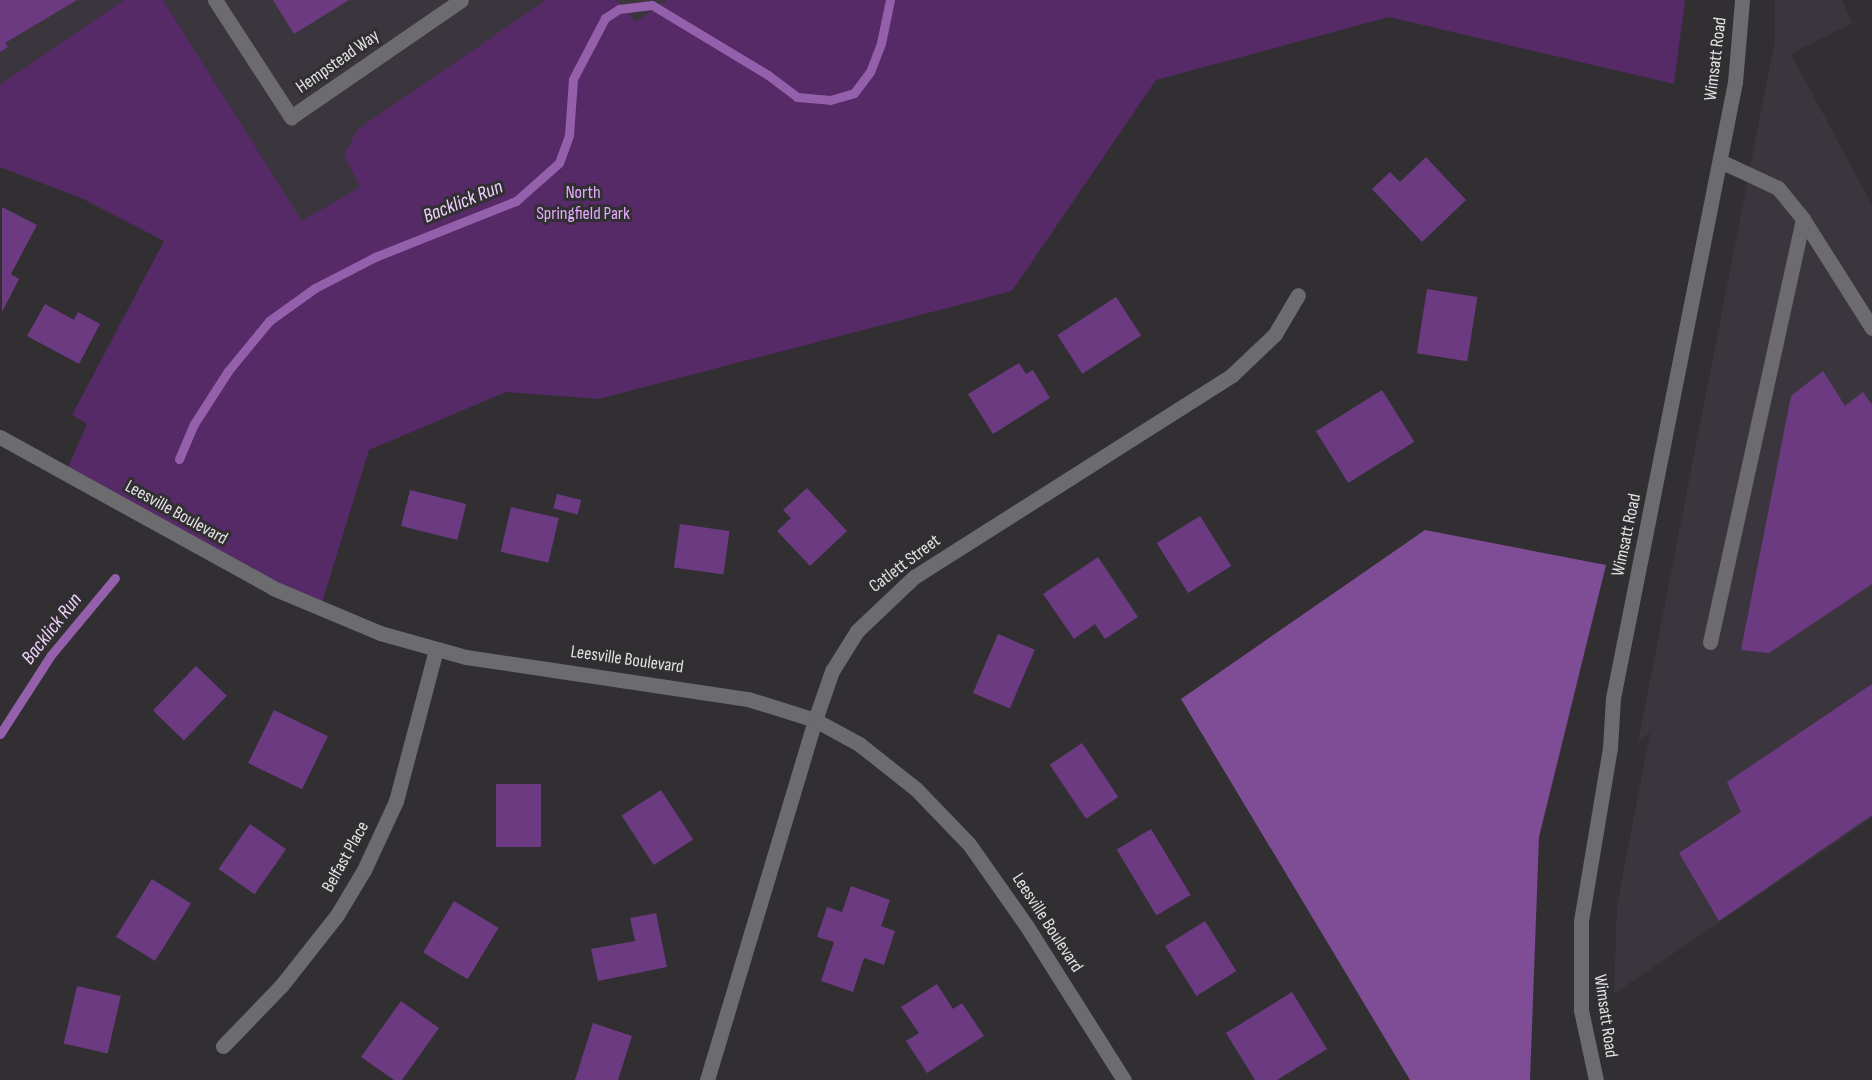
<!DOCTYPE html>
<style>
body{margin:0}
#map{position:relative;width:1872px;height:1080px;overflow:hidden;background:#312f32;font-family:"Sofia Sans Condensed",sans-serif}
div>[style]{position:absolute}
.built>*{inset:0;background:#3b363e}
.green>*{inset:0;background:#552a67}
.forest>*{inset:0;background:#7f4d95}
.stream>*{height:9px;margin:-4.5px;padding:0 4.5px;transform-origin:4.5px;border-radius:4.5px;background:#9460ab}
.building>*{inset:0;background:#6c3a81;transform-origin:0 0}
.service>*{height:15px;margin:-7.5px;padding:0 7.5px;transform-origin:7.5px;border-radius:7.5px;background:#6c6b6d}
.minor>*{height:15px;margin:-7.5px;padding:0 7.5px;transform-origin:7.5px;border-radius:7.5px;background:#6c6b6d}
.tertiary>*{height:15px;margin:-7.5px;padding:0 7.5px;transform-origin:7.5px;border-radius:7.5px;background:#6c6b6d}
span{translate:-50% -50%;white-space:nowrap;text-align:center;line-height:1.15;-webkit-text-stroke:6px #312f32;paint-order:stroke}
.street-label{font-size:18px;color:#e3e2e3}
.park-label{font-size:18px;color:#e2abfb}
.water-label{font-size:20px;color:#efd4fc;font-style:italic}
</style>
<div id="map">
<div class="built">
<div style="clip-path:polygon(0 0,126px 0,0 88px)"></div>
<div style="clip-path:polygon(163px 0,824px 0,314px 241px)"></div>
<div style="clip-path:polygon(1775px 0,1842px 0,1852px 23px,1791px 54px,1872px 205px,1872px 818px,1614px 994px,1617px 905px,1650px 733px,1638px 742px,1775px 40px)"></div>
</div>
<div class="green">
<div style="clip-path:polygon(124px 0,163px 0,302px 221px,360px 187px,344px 155px,358px 129px,546px 0,616px 0,636px 22px,667px 0,1685px 0,1674px 84px,1389px 17px,1156px 80px,1012px 291px,599px 399px,506px 392px,369px 450px,320px 609px,65px 474px,87px 424px,72px 415px,164px 241px,83px 199px,0 167px,0 85px)"></div>
</div>
<div class="forest">
<div style="clip-path:polygon(1425px 530px,1606px 565px,1539px 837px,1530px 1080px,1410px 1080px,1181px 699px)"></div>
</div>
<div class="stream">
<div style="left:179px;top:459px;width:38px;rotate:-67deg"></div>
<div style="left:194px;top:424px;width:63px;rotate:-57.3deg"></div>
<div style="left:228px;top:371px;width:65px;rotate:-50.6deg"></div>
<div style="left:269px;top:321px;width:57px;rotate:-35.7deg"></div>
<div style="left:315px;top:288px;width:68px;rotate:-27.3deg"></div>
<div style="left:375px;top:257px;width:152px;rotate:-21.7deg"></div>
<div style="left:516px;top:201px;width:57px;rotate:-41.5deg"></div>
<div style="left:559px;top:163px;width:30px;rotate:-70deg"></div>
<div style="left:569px;top:135px;width:56px;rotate:-85.9deg"></div>
<div style="left:573px;top:79px;width:69px;rotate:-62.3deg"></div>
<div style="left:605px;top:18px;width:17px;rotate:-33deg"></div>
<div style="left:619px;top:9px;width:33px;rotate:-7deg"></div>
<div style="left:652px;top:5px;width:135px;rotate:31.1deg"></div>
<div style="left:768px;top:75px;width:36px;rotate:37deg"></div>
<div style="left:797px;top:97px;width:33px;rotate:5deg"></div>
<div style="left:830px;top:100px;width:25px;rotate:-16deg"></div>
<div style="left:854px;top:93px;width:26px;rotate:-53deg"></div>
<div style="left:870px;top:72px;width:31px;rotate:-69deg"></div>
<div style="left:881px;top:43px;width:44px;rotate:-78.2deg"></div>
<div style="left:0;top:734px;width:94px;rotate:-57.2deg"></div>
<div style="left:51px;top:655px;width:100px;rotate:-50.3deg"></div>
</div>
<div class="building">
<div style="clip-path:polygon(0 0,77px 0,5px 43px,8px 47px,0 52px)"></div>
<div style="clip-path:polygon(273px 0,349px 0,294px 34px)"></div>
<div style="clip-path:polygon(1426px 157px,1466px 200px,1422px 242px,1372px 189px,1390px 172px,1400px 182px)"></div>
<div style="clip-path:polygon(2px 207px,37px 225px,11px 274px,19px 279px,2px 312px)"></div>
<div style="left:1427px;top:289px;width:51px;height:65px;rotate:9deg"></div>
<div style="left:1116px;top:297px;width:46px;height:70px;rotate:57deg"></div>
<div style="clip-path:polygon(45px 304px,74px 320px,78px 312px,100px 324px,79px 364px,27px 336px)"></div>
<div style="clip-path:polygon(1019px 363px,1026px 374px,1033px 370px,1050px 398px,993px 434px,968px 394px)"></div>
<div style="clip-path:polygon(1823px 371px,1845px 406px,1863px 392px,1872px 405px,1872px 584px,1769px 653px,1741px 650px,1791px 396px)"></div>
<div style="left:1382px;top:390px;width:61px;height:78px;rotate:58deg"></div>
<div style="clip-path:polygon(807px 488px,847px 531px,810px 566px,777px 531px,791px 518px,783px 510px)"></div>
<div style="left:410px;top:490px;width:58px;height:37px;rotate:14deg"></div>
<div style="left:557px;top:494px;width:25px;height:15px;rotate:14deg"></div>
<div style="left:511px;top:507px;width:49px;height:46px;rotate:13deg"></div>
<div style="left:1200px;top:516px;width:59px;height:51px;rotate:58deg"></div>
<div style="left:680px;top:524px;width:50px;height:44px;rotate:8deg"></div>
<div style="clip-path:polygon(1098px 557px,1138px 617px,1105px 639px,1095px 624px,1074px 639px,1043px 594px)"></div>
<div style="left:998px;top:634px;width:40px;height:64px;rotate:23deg"></div>
<div style="left:196px;top:666px;width:43px;height:62px;rotate:44deg"></div>
<div style="clip-path:polygon(1872px 684px,1872px 815px,1719px 921px,1679px 853px,1741px 812px,1727px 782px)"></div>
<div style="left:274px;top:710px;width:60px;height:59px;rotate:26deg"></div>
<div style="left:1082px;top:743px;width:65px;height:39px;rotate:56deg"></div>
<div style="left:496px;top:784px;width:45px;height:63px"></div>
<div style="left:661px;top:790px;width:59px;height:47px;rotate:57deg"></div>
<div style="left:250px;top:824px;width:44px;height:55px;rotate:35deg"></div>
<div style="left:1151px;top:829px;width:77px;height:40px;rotate:59deg"></div>
<div style="left:152px;top:879px;width:46px;height:68px;rotate:32deg"></div>
<div style="clip-path:polygon(851px 886px,890px 900px,881px 926px,895px 931px,884px 965px,864px 958px,853px 992px,821px 981px,834px 942px,817px 937px,827px 907px,842px 912px)"></div>
<div style="left:454px;top:901px;width:52px;height:60px;rotate:31deg"></div>
<div style="clip-path:polygon(656px 913px,667px 967px,598px 981px,591px 949px,635px 941px,630px 918px)"></div>
<div style="left:1205px;top:921px;width:59px;height:47px;rotate:58deg"></div>
<div style="clip-path:polygon(937px 984px,953px 1009px,962px 1003px,984px 1036px,927px 1073px,906px 1041px,919px 1033px,901px 1007px)"></div>
<div style="left:77px;top:986px;width:45px;height:59px;rotate:13deg"></div>
<div style="clip-path:polygon(1292px 992px,1327px 1049px,1277px 1080px,1255px 1080px,1226px 1033px)"></div>
<div style="clip-path:polygon(401px 1001px,439px 1028px,402px 1080px,394px 1080px,361px 1057px)"></div>
<div style="clip-path:polygon(593px 1023px,632px 1036px,618px 1080px,575px 1080px)"></div>
</div>
<div class="service">
<div style="left:1720px;top:161px;width:64px;rotate:25deg"></div>
<div style="left:1778px;top:188px;width:40px;rotate:51deg"></div>
<div style="left:1803px;top:219px;width:129px;rotate:57.7deg"></div>
<div style="left:1710px;top:642px;width:433px;rotate:-77.6deg"></div>
</div>
<div class="minor">
<div style="left:215px;top:0;width:140px;rotate:57deg"></div>
<div style="left:291px;top:117px;width:206px;rotate:-34.5deg"></div>
<div style="left:223px;top:1046px;width:83px;rotate:-46deg"></div>
<div style="left:281px;top:986px;width:90px;rotate:-51.7deg"></div>
<div style="left:337px;top:915px;width:52px;rotate:-59deg"></div>
<div style="left:364px;top:870px;width:76px;rotate:-65.1deg"></div>
<div style="left:396px;top:801px;width:156px;rotate:-75.2deg"></div>
<div style="left:707px;top:1080px;width:376px;rotate:-73.3deg"></div>
<div style="left:815px;top:720px;width:52px;rotate:-70.9deg"></div>
<div style="left:832px;top:671px;width:47px;rotate:-58deg"></div>
<div style="left:857px;top:631px;width:79px;rotate:-43.5deg"></div>
<div style="left:914px;top:577px;width:377px;rotate:-32.4deg"></div>
<div style="left:1232px;top:375px;width:59px;rotate:-43.6deg"></div>
<div style="left:1275px;top:334px;width:45px;rotate:-59.5deg"></div>
<div style="left:1596px;top:1080px;width:72px;rotate:-102.1deg"></div>
<div style="left:1581px;top:1010px;width:89px;rotate:-90deg"></div>
<div style="left:1581px;top:921px;width:175px;rotate:-80.5deg"></div>
<div style="left:1610px;top:748px;width:50px;rotate:-86.6deg"></div>
<div style="left:1613px;top:698px;width:628px;rotate:-78.8deg"></div>
<div style="left:1735px;top:82px;width:82px;rotate:-85.1deg"></div>
</div>
<div class="tertiary">
<div style="left:0;top:437px;width:312px;rotate:28.9deg"></div>
<div style="left:273px;top:588px;width:116px;rotate:22.8deg"></div>
<div style="left:380px;top:633px;width:89px;rotate:15.6deg"></div>
<div style="left:466px;top:657px;width:285px;rotate:8.5deg"></div>
<div style="left:748px;top:699px;width:70px;rotate:17.4deg"></div>
<div style="left:815px;top:720px;width:50px;rotate:28.6deg"></div>
<div style="left:859px;top:744px;width:73px;rotate:38.3deg"></div>
<div style="left:916px;top:789px;width:76px;rotate:46.1deg"></div>
<div style="left:969px;top:844px;width:99px;rotate:54.9deg"></div>
<div style="left:1026px;top:925px;width:183px;rotate:57.7deg"></div>
</div>
<div class="street-label">
<span style="left:1716px;top:59px;rotate:-83deg">Wimsatt Road</span>
<span style="left:338px;top:62px;rotate:-35deg">Hempstead Way</span>
<span style="left:176px;top:513px;rotate:29deg">Leesville Boulevard</span>
<span style="left:1627px;top:535px;rotate:-78deg">Wimsatt Road</span>
<span style="left:905px;top:564px;rotate:-37deg">Catlett Street</span>
<span style="left:627px;top:660px;rotate:8deg">Leesville Boulevard</span>
<span style="left:346px;top:857px;rotate:-61deg">Belfast Place</span>
<span style="left:1047px;top:923px;rotate:57deg">Leesville Boulevard</span>
<span style="left:1605px;top:1016px;rotate:82deg">Wimsatt Road</span>
</div>
<div class="park-label">
<span style="left:583px;top:204px">North<br>Springfield Park</span>
</div>
<div class="water-label">
<span style="left:463px;top:202px;rotate:-22deg">Backlick Run</span>
<span style="left:52px;top:629px;rotate:-52deg">Backlick Run</span>
</div>
</div>
